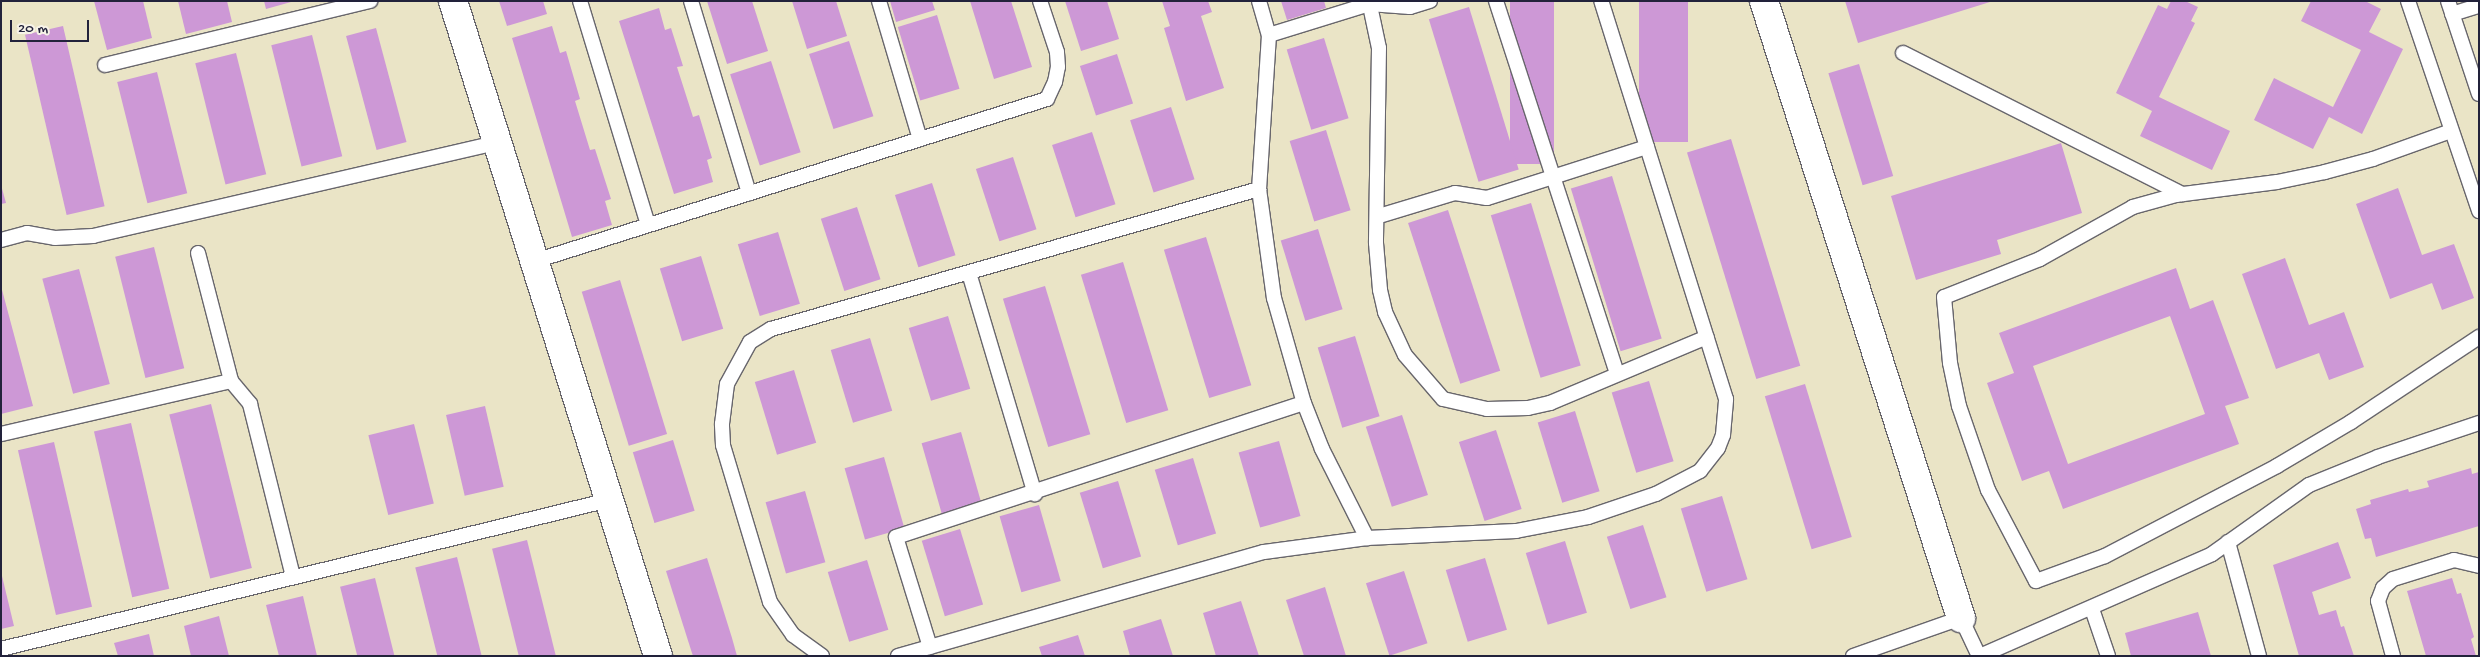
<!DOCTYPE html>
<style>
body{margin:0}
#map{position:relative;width:2480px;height:657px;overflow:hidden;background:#eae4c6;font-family:"Gochi Hand",sans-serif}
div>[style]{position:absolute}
.building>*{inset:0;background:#cd98d6;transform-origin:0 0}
.roads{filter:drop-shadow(1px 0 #68666c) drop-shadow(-1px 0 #68666c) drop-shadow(0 1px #68666c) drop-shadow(0 -1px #68666c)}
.lane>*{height:14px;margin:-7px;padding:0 7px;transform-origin:7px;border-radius:7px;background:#fff}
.street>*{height:28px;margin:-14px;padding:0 14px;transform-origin:14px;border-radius:14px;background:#fff}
span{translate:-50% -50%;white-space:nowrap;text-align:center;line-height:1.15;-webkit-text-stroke:4px #f7f3e8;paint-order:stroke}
.frame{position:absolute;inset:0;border:2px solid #22223b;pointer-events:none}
.scale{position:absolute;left:10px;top:20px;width:79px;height:22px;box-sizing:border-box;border:2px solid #22223b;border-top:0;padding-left:6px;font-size:15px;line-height:18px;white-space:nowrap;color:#22223b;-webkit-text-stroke:4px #f7f3e8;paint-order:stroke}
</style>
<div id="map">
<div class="building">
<div style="clip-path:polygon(94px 1px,143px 1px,152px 38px,107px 50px)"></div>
<div style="clip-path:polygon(178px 1px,227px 1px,232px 22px,186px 34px)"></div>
<div style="clip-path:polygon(264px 1px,291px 1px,291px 2px,266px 9px)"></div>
<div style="clip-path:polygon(499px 1px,543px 1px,547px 14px,507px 26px)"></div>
<div style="clip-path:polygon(707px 1px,752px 1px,768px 51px,727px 64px)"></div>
<div style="clip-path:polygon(792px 1px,836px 1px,847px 36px,807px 49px)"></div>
<div style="clip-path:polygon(890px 1px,932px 1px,935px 10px,896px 22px)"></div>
<div style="clip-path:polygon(970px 1px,1011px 1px,1032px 67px,994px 79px)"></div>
<div style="clip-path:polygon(1065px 1px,1107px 1px,1119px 39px,1081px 51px)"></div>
<div style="clip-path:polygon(1162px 1px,1208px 1px,1212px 12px,1201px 16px,1224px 88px,1186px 101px,1164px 28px,1170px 26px)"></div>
<div style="clip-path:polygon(1281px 1px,1324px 1px,1326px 8px,1287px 20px)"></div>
<div style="left:1510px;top:1px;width:44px;height:163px"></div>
<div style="left:1639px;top:1px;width:49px;height:141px"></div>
<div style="clip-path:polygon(1845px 1px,1990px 1px,1990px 2px,1858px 43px)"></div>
<div style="clip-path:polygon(2171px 1px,2185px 1px,2198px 7px,2191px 21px,2195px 23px,2159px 97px,2230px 131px,2212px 170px,2140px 136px,2152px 111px,2116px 93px,2158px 5px,2167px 9px)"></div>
<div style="clip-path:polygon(2311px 1px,2365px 1px,2381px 9px,2369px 32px,2403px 49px,2362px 134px,2329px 117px,2313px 149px,2254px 120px,2274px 78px,2333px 107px,2361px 50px,2301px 21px)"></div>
<div style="left:1469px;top:7px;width:170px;height:42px;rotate:73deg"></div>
<div style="clip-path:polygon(659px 8px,665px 30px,671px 28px,683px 66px,677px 67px,693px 117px,699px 115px,712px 158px,707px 160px,713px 182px,674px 194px,619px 21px)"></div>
<div style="left:937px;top:15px;width:77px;height:41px;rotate:73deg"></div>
<div style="left:63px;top:26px;width:185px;height:39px;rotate:77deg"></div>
<div style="clip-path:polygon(552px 26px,560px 53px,566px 51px,580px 99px,575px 101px,590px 150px,595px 149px,611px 199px,605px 201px,612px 225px,572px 237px,512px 38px)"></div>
<div style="left:376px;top:28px;width:118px;height:31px;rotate:75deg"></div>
<div style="left:312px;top:35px;width:125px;height:42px;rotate:76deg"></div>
<div style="left:1324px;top:38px;width:84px;height:39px;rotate:73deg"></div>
<div style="left:849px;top:41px;width:79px;height:42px;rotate:72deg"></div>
<div style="left:236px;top:53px;width:125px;height:42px;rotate:76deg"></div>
<div style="left:1117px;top:54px;width:52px;height:39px;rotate:72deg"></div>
<div style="left:771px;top:61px;width:96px;height:43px;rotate:72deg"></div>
<div style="left:1859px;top:64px;width:117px;height:32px;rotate:73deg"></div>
<div style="left:157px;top:72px;width:125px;height:41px;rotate:76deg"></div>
<div style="left:1171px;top:107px;width:76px;height:43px;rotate:72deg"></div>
<div style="left:1326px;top:130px;width:84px;height:38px;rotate:73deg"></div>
<div style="left:1092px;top:132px;width:76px;height:42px;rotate:72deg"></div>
<div style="left:1731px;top:139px;width:237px;height:46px;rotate:73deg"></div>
<div style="clip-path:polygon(2061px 143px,2082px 213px,1997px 240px,2001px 254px,1916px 280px,1891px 196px)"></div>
<div style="left:1013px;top:157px;width:76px;height:39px;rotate:72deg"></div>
<div style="left:1612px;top:176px;width:170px;height:43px;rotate:73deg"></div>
<div style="left:932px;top:183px;width:76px;height:39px;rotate:72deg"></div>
<div style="clip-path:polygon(1px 185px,6px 203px,1px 204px)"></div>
<div style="clip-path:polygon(2398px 188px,2422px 255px,2454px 244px,2474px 298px,2442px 310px,2432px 283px,2390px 299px,2356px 204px)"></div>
<div style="left:1531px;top:203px;width:170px;height:42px;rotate:73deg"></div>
<div style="left:857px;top:207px;width:76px;height:38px;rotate:72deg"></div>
<div style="left:1448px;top:210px;width:169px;height:42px;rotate:72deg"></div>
<div style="left:1318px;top:229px;width:84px;height:39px;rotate:73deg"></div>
<div style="left:778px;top:232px;width:75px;height:42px;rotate:73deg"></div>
<div style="left:1206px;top:237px;width:155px;height:44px;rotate:73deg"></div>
<div style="left:154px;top:247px;width:125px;height:40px;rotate:76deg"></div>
<div style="left:701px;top:256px;width:76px;height:43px;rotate:73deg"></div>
<div style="clip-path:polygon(2285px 258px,2309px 325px,2344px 312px,2364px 367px,2329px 380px,2319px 353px,2276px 369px,2242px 274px)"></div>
<div style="left:1123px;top:262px;width:155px;height:44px;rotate:73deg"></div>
<div style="clip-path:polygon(evenodd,2176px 268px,2190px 309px,2213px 300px,2249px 398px,2225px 406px,2239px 444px,2063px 509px,2049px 471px,2022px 481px,1987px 383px,2014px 373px,1999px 333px,2176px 268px,2170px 316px,2205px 414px,2068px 464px,2033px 366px,2170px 316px)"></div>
<div style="left:79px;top:269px;width:119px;height:38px;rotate:75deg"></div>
<div style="left:620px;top:280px;width:161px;height:40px;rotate:73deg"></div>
<div style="clip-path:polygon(1px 286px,33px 406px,1px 414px)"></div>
<div style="left:1045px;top:286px;width:155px;height:44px;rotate:73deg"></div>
<div style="left:948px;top:316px;width:76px;height:41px;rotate:73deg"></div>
<div style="left:1355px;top:336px;width:84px;height:39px;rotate:73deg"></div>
<div style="left:870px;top:338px;width:76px;height:41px;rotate:73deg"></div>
<div style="left:794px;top:370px;width:76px;height:41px;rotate:73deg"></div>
<div style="left:1649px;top:381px;width:84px;height:39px;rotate:73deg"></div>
<div style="left:1805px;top:384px;width:160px;height:42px;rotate:73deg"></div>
<div style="left:211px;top:404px;width:169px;height:43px;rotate:76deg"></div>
<div style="left:485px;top:406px;width:83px;height:40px;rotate:77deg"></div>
<div style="left:1575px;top:411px;width:84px;height:39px;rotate:73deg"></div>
<div style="left:1402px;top:415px;width:84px;height:38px;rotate:72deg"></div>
<div style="left:131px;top:423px;width:170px;height:38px;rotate:77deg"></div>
<div style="left:414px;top:424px;width:82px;height:47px;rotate:76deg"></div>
<div style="left:1496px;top:430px;width:83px;height:39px;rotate:72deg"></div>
<div style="left:961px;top:432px;width:74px;height:41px;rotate:74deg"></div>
<div style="left:673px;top:440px;width:74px;height:42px;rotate:73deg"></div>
<div style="left:1279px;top:441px;width:78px;height:42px;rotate:74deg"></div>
<div style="left:54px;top:442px;width:169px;height:37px;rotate:77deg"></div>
<div style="left:884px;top:457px;width:74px;height:41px;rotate:74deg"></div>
<div style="left:1193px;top:458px;width:79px;height:40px;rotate:73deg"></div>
<div style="clip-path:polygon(2471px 468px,2472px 474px,2479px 472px,2479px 526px,2376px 557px,2371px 538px,2365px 539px,2356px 509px,2371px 504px,2370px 500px,2408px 489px,2409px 492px,2429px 487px,2427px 481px)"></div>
<div style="left:1118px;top:481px;width:79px;height:40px;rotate:73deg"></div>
<div style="left:805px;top:491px;width:74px;height:41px;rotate:74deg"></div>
<div style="left:1722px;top:496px;width:87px;height:43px;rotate:73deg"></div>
<div style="left:1039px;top:505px;width:79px;height:41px;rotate:74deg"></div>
<div style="left:1643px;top:525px;width:76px;height:38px;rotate:72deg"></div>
<div style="left:960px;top:529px;width:79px;height:40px;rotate:73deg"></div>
<div style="left:527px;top:540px;width:120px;height:36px;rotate:76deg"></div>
<div style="left:1565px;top:541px;width:75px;height:41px;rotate:73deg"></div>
<div style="clip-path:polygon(2338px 542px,2351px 578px,2312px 592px,2319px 615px,2336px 610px,2341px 627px,2344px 626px,2354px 656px,2299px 656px,2273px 565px)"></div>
<div style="left:457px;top:557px;width:102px;height:43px;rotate:76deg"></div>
<div style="clip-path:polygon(707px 558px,732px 638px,737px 656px,693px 656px,691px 650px,666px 571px)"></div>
<div style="left:1485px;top:558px;width:75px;height:41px;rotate:73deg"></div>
<div style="left:867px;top:560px;width:73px;height:41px;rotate:73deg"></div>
<div style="left:1404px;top:571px;width:76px;height:40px;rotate:72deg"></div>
<div style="clip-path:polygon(2px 576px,14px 626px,1px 629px,1px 577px)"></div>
<div style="left:375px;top:578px;width:80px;height:36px;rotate:76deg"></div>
<div style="clip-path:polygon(2452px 578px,2457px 594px,2461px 593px,2474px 637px,2471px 639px,2476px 656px,2426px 656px,2407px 591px)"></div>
<div style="clip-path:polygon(1325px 587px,1346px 656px,1304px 656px,1286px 600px)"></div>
<div style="clip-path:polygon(303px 596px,317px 656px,279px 656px,266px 605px)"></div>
<div style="clip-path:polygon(1241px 601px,1259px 656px,1216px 656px,1203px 613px)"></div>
<div style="clip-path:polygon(2198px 612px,2211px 656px,2131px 656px,2125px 633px)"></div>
<div style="clip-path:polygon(219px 616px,229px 656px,191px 656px,184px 626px)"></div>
<div style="clip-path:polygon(1161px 619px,1173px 656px,1130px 656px,1123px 631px)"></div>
<div style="clip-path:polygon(149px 634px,154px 656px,118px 656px,114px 643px)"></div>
<div style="clip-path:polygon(1078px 635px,1085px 656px,1042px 656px,1039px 647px)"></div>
</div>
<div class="roads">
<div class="lane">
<div style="left:580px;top:1px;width:234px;rotate:73.1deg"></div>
<div style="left:691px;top:1px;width:201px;rotate:73.2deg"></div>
<div style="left:879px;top:1px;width:144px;rotate:73.5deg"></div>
<div style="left:1259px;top:1px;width:35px;rotate:74deg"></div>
<div style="left:1269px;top:35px;width:154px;rotate:93.7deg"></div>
<div style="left:1259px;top:189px;width:110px;rotate:82.2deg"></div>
<div style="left:1274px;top:298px;width:109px;rotate:74.1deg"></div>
<div style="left:1304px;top:403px;width:49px;rotate:68.6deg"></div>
<div style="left:1322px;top:449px;width:100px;rotate:63.2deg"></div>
<div style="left:1369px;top:1px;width:48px;rotate:78deg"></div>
<div style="left:1379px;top:48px;width:195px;rotate:90.9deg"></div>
<div style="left:1376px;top:243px;width:47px;rotate:85.1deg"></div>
<div style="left:1380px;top:290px;width:23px;rotate:77deg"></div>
<div style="left:1385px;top:312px;width:47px;rotate:65.1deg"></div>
<div style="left:1405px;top:355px;width:58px;rotate:49.2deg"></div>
<div style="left:1443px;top:399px;width:45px;rotate:12.8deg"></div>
<div style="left:1487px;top:409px;width:41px;rotate:-1.4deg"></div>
<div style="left:1528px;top:408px;width:23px;rotate:-13deg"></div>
<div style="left:1550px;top:403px;width:170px;rotate:-22.8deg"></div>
<div style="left:1496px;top:1px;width:392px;rotate:72deg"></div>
<div style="left:2408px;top:1px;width:222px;rotate:71.3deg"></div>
<div style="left:2448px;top:1px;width:98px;rotate:71.6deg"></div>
<div style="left:2452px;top:14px;width:28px;rotate:-17deg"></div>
<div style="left:1269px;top:35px;width:105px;rotate:-17.2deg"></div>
<div style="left:1369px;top:4px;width:41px;rotate:4.2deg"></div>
<div style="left:1410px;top:7px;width:21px;rotate:-17deg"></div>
<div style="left:1903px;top:53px;width:313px;rotate:26.8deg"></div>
<div style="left:105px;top:65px;width:273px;rotate:-13.6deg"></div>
<div style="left:2451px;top:131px;width:83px;rotate:160.3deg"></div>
<div style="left:2373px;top:159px;width:50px;rotate:164.8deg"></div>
<div style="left:2325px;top:172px;width:49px;rotate:168.2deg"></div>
<div style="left:2277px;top:182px;width:102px;rotate:172.7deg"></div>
<div style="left:2176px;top:195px;width:45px;rotate:164.4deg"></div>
<div style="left:2133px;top:207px;width:107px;rotate:150.8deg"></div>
<div style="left:2040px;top:259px;width:103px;rotate:158.4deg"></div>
<div style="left:1944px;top:297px;width:66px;rotate:84.8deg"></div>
<div style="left:1950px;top:363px;width:44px;rotate:78.2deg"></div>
<div style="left:1959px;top:406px;width:89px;rotate:71deg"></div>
<div style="left:1988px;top:490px;width:103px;rotate:62.2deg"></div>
<div style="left:2036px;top:581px;width:73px;rotate:-19.9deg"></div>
<div style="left:2105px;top:556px;width:194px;rotate:-27.6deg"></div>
<div style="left:2277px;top:466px;width:86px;rotate:-30.7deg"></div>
<div style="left:2351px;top:422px;width:154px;rotate:-33.6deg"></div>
<div style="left:1379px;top:216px;width:79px;rotate:-16.8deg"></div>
<div style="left:1455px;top:193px;width:32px;rotate:9deg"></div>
<div style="left:1487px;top:198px;width:168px;rotate:-17.7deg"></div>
<div style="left:1px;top:240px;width:27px;rotate:-15deg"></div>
<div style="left:27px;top:233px;width:28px;rotate:10deg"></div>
<div style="left:55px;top:238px;width:38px;rotate:-3deg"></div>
<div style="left:93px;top:236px;width:415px;rotate:-13deg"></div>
<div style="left:198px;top:253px;width:132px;rotate:75.5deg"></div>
<div style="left:231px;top:381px;width:30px;rotate:50deg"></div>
<div style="left:250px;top:404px;width:178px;rotate:76deg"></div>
<div style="left:535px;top:261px;width:537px;rotate:-17.56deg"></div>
<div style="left:1047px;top:99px;width:19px;rotate:-65deg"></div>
<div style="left:1055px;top:82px;width:15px;rotate:-79deg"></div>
<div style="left:1058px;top:67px;width:15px;rotate:-94deg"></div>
<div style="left:1057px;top:52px;width:54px;rotate:-108.4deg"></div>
<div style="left:969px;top:273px;width:231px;rotate:73.4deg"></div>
<div style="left:1px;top:434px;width:236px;rotate:-13deg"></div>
<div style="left:2228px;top:542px;width:118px;rotate:74.8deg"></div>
<div style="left:2092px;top:609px;width:50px;rotate:71.2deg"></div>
<div style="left:930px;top:647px;width:115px;rotate:-107.2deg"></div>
<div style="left:896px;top:537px;width:429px;rotate:-18.2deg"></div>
<div style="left:1px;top:649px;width:626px;rotate:-13.77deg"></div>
<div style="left:822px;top:656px;width:36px;rotate:-144deg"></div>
<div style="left:793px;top:635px;width:40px;rotate:-124.9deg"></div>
<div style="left:770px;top:602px;width:164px;rotate:-106.7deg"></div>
<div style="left:723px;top:445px;width:21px;rotate:-93deg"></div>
<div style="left:722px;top:424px;width:40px;rotate:-82.9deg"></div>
<div style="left:727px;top:384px;width:48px;rotate:-61.3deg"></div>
<div style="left:750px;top:342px;width:25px;rotate:-32deg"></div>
<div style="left:771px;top:329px;width:508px;rotate:-16.01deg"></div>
<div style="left:898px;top:656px;width:380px;rotate:-15.9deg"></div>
<div style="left:1264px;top:552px;width:104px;rotate:-7.7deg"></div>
<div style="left:1367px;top:538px;width:149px;rotate:-2.7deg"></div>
<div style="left:1516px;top:531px;width:73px;rotate:-11deg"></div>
<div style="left:1588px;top:517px;width:72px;rotate:-18.7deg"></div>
<div style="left:1656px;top:494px;width:50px;rotate:-27.6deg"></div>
<div style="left:1700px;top:471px;width:29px;rotate:-52deg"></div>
<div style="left:1718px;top:448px;width:14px;rotate:-69deg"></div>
<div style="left:1723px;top:435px;width:36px;rotate:-85deg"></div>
<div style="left:1726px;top:399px;width:417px;rotate:-107.4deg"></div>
<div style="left:1853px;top:656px;width:114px;rotate:-19.4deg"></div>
<div style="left:1961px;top:618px;width:42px;rotate:64.7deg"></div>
<div style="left:1980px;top:656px;width:253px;rotate:-23.7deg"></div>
<div style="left:2212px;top:554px;width:119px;rotate:-35.4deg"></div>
<div style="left:2309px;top:485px;width:74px;rotate:-22.1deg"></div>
<div style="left:2378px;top:457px;width:107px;rotate:-18.6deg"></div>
<div style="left:2393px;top:656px;width:57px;rotate:-105.3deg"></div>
<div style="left:2378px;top:601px;width:14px;rotate:-69deg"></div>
<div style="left:2383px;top:588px;width:13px;rotate:-42deg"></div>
<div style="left:2393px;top:579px;width:64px;rotate:-17.3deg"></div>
<div style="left:2454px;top:560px;width:26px;rotate:13deg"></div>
</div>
<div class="street">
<div style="left:453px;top:1px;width:686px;rotate:72.62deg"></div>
<div style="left:1764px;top:1px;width:648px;rotate:72.29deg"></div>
</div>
</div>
<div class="frame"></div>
<div class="scale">20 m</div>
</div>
